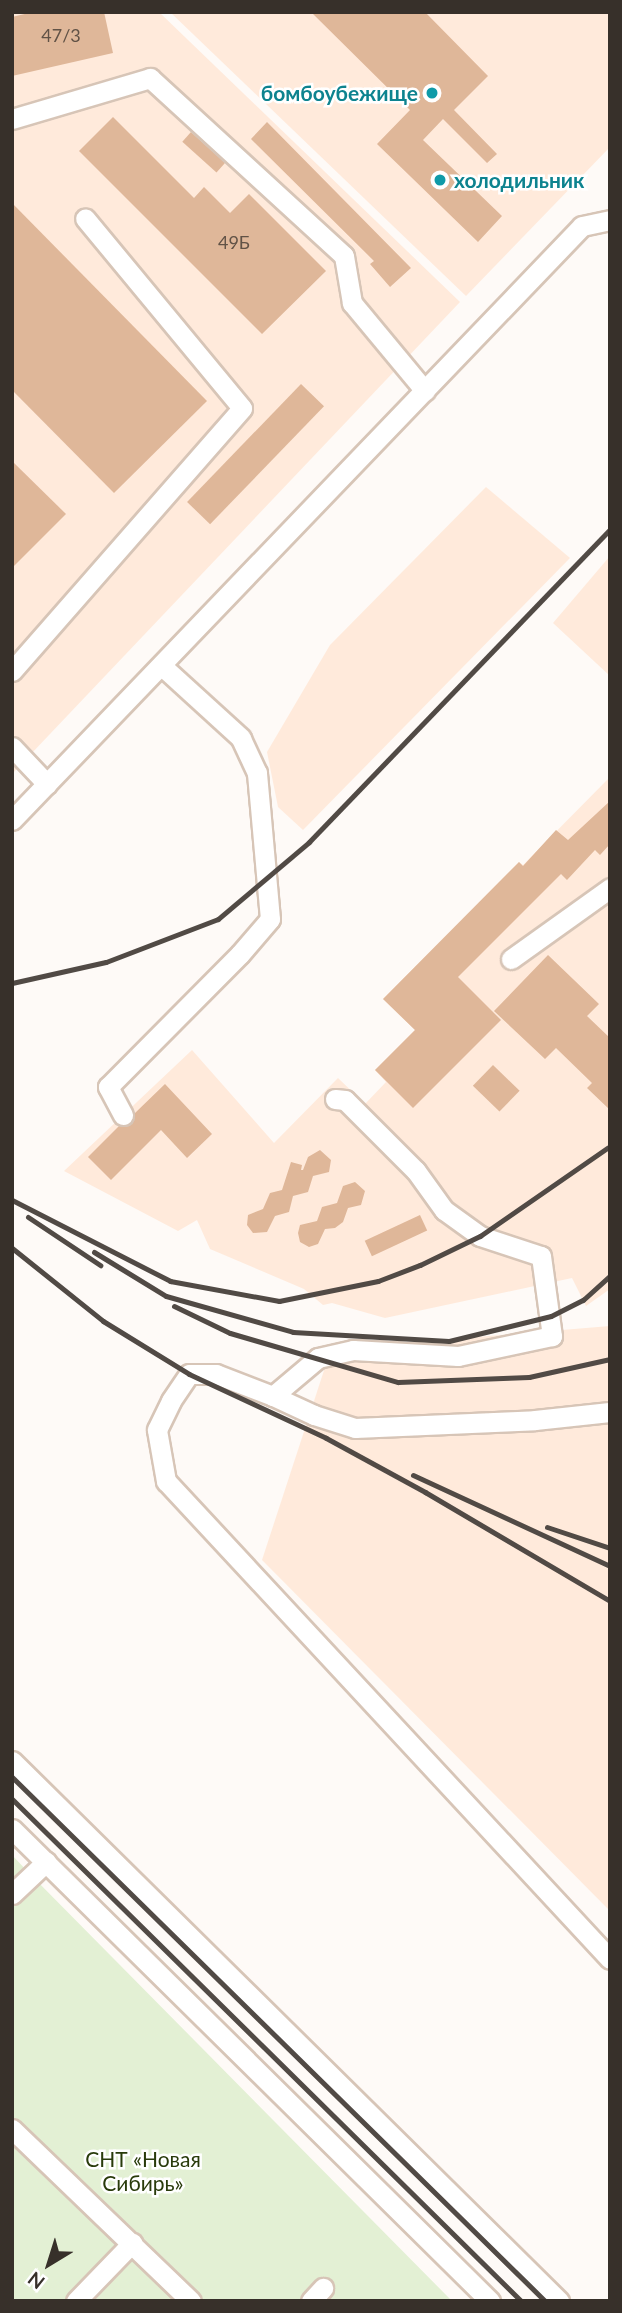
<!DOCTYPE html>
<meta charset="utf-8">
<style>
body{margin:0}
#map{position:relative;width:622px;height:2313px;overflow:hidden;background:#fefaf7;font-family:Lato,sans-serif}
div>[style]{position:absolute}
.built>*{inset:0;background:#ffeadb}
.green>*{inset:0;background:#e3f0d4}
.building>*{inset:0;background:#dfb799;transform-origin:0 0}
.roads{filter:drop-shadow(2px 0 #d7c5b7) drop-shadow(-2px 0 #d7c5b7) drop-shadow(0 2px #d7c5b7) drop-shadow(0 -2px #d7c5b7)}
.minor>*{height:19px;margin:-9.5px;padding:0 9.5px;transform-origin:9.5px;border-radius:9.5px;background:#fff}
.rail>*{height:5px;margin:-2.5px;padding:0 2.5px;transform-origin:2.5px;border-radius:2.5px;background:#514a45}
.dots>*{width:19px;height:19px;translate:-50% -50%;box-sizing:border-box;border:4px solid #fff;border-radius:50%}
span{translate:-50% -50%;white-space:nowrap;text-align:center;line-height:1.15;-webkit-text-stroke:5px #fff;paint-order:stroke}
.number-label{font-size:18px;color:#615246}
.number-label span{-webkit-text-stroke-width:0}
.culture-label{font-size:21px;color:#0d838f;font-weight:700}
.right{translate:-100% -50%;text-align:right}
.left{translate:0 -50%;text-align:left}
.park-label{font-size:21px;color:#293b0b}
.frame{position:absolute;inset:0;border:14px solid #37302a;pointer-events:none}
.north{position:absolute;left:14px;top:2229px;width:70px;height:70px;-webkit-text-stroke:5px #fff;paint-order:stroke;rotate:218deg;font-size:19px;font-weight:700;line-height:28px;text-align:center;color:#37302a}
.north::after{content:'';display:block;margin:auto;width:24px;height:32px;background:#37302a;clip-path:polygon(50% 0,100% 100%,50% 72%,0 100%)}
</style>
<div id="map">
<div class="built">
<div style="clip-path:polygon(12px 12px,159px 12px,460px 302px,12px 774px)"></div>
<div style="clip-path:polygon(170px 12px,610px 12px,610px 147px,466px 296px)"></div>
<div style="clip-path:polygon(486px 487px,570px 558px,303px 830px,278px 807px,267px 752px,330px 645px)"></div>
<div style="clip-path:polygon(610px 556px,610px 676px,553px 623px)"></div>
<div style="clip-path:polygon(610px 777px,610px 1289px,586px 1306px,572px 1278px,385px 1318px,332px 1303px,323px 1305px,304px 1289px,210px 1249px,197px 1220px,178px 1231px,64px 1171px,192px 1050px,274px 1143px,338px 1078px,365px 1104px,386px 1082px,375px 1070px,415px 1030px,383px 999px,519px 862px,523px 865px)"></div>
<div style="clip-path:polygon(610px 1326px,610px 1911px,262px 1560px,331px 1349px)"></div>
</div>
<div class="green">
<div style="clip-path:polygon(12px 1855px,29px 1873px,452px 2301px,12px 2301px)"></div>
</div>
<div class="building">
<div style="clip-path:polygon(33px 12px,104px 12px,113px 53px,12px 76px,12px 17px)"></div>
<div style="clip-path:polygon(311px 12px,425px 12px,488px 76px,454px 110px,497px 154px,487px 163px,443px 119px,423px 140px,502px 216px,478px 242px,377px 144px,410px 110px)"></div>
<div style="clip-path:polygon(113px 117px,194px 198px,204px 187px,230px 213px,249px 194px,326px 271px,262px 334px,79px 151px)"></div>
<div style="clip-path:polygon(267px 122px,411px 268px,390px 287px,370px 264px,374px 261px,251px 139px)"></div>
<div style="left:191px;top:132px;width:46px;height:13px;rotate:42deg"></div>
<div style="clip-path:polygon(12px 203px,207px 401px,114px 493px,12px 390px)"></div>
<div style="left:301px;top:384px;width:32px;height:164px;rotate:44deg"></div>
<div style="clip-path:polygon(12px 461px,66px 514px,12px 568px)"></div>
<div style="clip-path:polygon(610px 801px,610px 844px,600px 855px,595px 850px,567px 880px,561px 874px,458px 977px,501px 1020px,413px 1108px,375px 1070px,415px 1030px,383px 999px,519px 862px,523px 866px,556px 830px,568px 840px)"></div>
<div style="clip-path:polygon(548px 955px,599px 1004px,587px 1016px,610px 1038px,610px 1110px,587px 1088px,592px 1083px,556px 1048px,545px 1059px,494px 1011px)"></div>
<div style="left:493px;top:1065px;width:37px;height:29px;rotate:44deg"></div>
<div style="clip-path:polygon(165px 1084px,212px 1134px,187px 1158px,161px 1130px,111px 1180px,88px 1157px,119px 1126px,128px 1126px,133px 1122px,135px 1113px)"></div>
<div style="clip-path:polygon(320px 1150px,331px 1160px,329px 1172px,313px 1176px,308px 1192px,293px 1196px,289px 1212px,275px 1216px,267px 1232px,253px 1233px,247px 1225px,248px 1215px,263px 1209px,270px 1193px,282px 1190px,291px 1162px,302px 1165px,301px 1170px,303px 1170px,308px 1157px)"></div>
<div style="clip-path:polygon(355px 1182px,365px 1191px,361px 1205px,348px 1208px,343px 1222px,335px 1228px,325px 1229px,318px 1244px,309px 1247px,300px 1242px,298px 1233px,300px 1225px,317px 1221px,322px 1207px,337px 1203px,343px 1186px)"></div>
<div style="left:420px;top:1215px;width:17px;height:61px;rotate:65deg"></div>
</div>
<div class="roads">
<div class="minor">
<div style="left:12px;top:119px;width:144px;rotate:-16.5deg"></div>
<div style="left:150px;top:78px;width:263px;rotate:42.5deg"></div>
<div style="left:344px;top:256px;width:48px;rotate:80.3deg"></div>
<div style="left:352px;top:303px;width:114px;rotate:50.3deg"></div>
<div style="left:12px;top:671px;width:349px;rotate:-48.8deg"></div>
<div style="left:242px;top:408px;width:246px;rotate:-129.6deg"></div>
<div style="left:12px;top:747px;width:51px;rotate:46.6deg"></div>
<div style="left:12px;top:820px;width:823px;rotate:-46.18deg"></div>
<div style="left:582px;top:226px;width:29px;rotate:-12deg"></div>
<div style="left:511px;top:959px;width:122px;rotate:-35.6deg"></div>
<div style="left:335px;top:1099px;width:10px;rotate:6deg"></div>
<div style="left:345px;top:1100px;width:100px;rotate:45deg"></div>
<div style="left:416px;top:1171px;width:48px;rotate:54.3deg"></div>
<div style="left:444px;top:1210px;width:44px;rotate:35.8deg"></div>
<div style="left:480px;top:1236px;width:64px;rotate:18.2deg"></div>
<div style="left:541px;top:1256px;width:81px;rotate:82.2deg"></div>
<div style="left:552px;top:1336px;width:96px;rotate:168deg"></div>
<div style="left:458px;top:1356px;width:105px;rotate:-176.7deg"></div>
<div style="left:353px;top:1350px;width:36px;rotate:167deg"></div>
<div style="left:318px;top:1358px;width:59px;rotate:139.8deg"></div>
<div style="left:273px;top:1396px;width:61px;rotate:-158.9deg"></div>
<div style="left:216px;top:1374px;width:27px;rotate:180deg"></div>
<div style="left:189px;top:1374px;width:32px;rotate:124deg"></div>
<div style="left:171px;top:1401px;width:32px;rotate:116deg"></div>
<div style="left:157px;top:1430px;width:52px;rotate:80deg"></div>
<div style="left:166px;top:1481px;width:652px;rotate:47.11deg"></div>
<div style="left:123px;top:1115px;width:32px;rotate:-118deg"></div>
<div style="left:108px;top:1087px;width:187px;rotate:-45.2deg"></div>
<div style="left:240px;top:954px;width:46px;rotate:-49.4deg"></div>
<div style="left:270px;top:919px;width:147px;rotate:-95.1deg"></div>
<div style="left:257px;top:773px;width:38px;rotate:-115deg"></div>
<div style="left:241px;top:738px;width:107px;rotate:-137.7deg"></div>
<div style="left:273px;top:1396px;width:45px;rotate:24.9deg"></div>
<div style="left:314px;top:1415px;width:43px;rotate:17.6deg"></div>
<div style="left:355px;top:1428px;width:180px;rotate:-2.5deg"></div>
<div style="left:535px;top:1420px;width:75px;rotate:-6.1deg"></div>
<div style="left:12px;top:1761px;width:769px;rotate:44.63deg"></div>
<div style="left:12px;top:1829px;width:672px;rotate:44.64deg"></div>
<div style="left:12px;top:1894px;width:47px;rotate:-43.3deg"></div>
<div style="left:12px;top:2129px;width:248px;rotate:43.9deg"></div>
<div style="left:76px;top:2301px;width:81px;rotate:-46deg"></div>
<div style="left:311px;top:2301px;width:18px;rotate:-47deg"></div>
</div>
</div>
<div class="rail">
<div style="left:12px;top:983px;width:96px;rotate:-12.6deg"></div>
<div style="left:106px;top:962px;width:120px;rotate:-21deg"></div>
<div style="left:218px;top:919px;width:119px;rotate:-40.2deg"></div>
<div style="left:309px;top:842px;width:434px;rotate:-46.1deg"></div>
<div style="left:12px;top:1200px;width:178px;rotate:27.1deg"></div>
<div style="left:170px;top:1281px;width:111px;rotate:10.4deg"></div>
<div style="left:279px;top:1301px;width:101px;rotate:-11.4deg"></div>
<div style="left:378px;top:1281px;width:45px;rotate:-20.9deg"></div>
<div style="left:420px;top:1265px;width:67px;rotate:-25.8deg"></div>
<div style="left:480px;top:1236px;width:155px;rotate:-34.7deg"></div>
<div style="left:28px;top:1217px;width:87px;rotate:33.7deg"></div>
<div style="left:12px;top:1248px;width:117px;rotate:38.7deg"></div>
<div style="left:103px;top:1321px;width:101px;rotate:31.6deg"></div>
<div style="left:189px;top:1374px;width:151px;rotate:25deg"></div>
<div style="left:326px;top:1438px;width:113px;rotate:28.6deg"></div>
<div style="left:425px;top:1492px;width:215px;rotate:30.5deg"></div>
<div style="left:94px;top:1252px;width:84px;rotate:31.4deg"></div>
<div style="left:166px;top:1296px;width:132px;rotate:15.8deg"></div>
<div style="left:293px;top:1332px;width:156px;rotate:3.3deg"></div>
<div style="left:449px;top:1341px;width:105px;rotate:-13.8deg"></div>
<div style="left:551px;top:1316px;width:36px;rotate:-27deg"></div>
<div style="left:583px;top:1300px;width:36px;rotate:-42deg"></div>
<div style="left:174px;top:1306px;width:62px;rotate:25.7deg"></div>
<div style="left:230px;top:1333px;width:175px;rotate:16.3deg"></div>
<div style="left:398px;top:1382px;width:131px;rotate:-2.2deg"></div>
<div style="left:529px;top:1377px;width:83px;rotate:-12.5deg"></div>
<div style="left:413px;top:1475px;width:217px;rotate:24.8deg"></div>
<div style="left:547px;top:1527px;width:66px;rotate:18.4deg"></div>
<div style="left:12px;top:1777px;width:747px;rotate:44.51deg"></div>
<div style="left:12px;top:1799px;width:715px;rotate:44.6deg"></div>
</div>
<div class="dots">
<div style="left:432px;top:93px;background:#0f9aa8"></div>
<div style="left:440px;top:180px;background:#0f9aa8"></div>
</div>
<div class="number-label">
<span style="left:61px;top:35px">47/3</span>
<span style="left:234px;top:242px">49Б</span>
</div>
<div class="culture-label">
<span class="right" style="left:418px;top:93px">бомбоубежище</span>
<span class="left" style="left:454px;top:180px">холодильник</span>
</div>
<div class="park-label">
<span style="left:143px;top:2171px">СНТ «Новая<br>Сибирь»</span>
</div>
<div class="frame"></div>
<div class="north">N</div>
</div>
